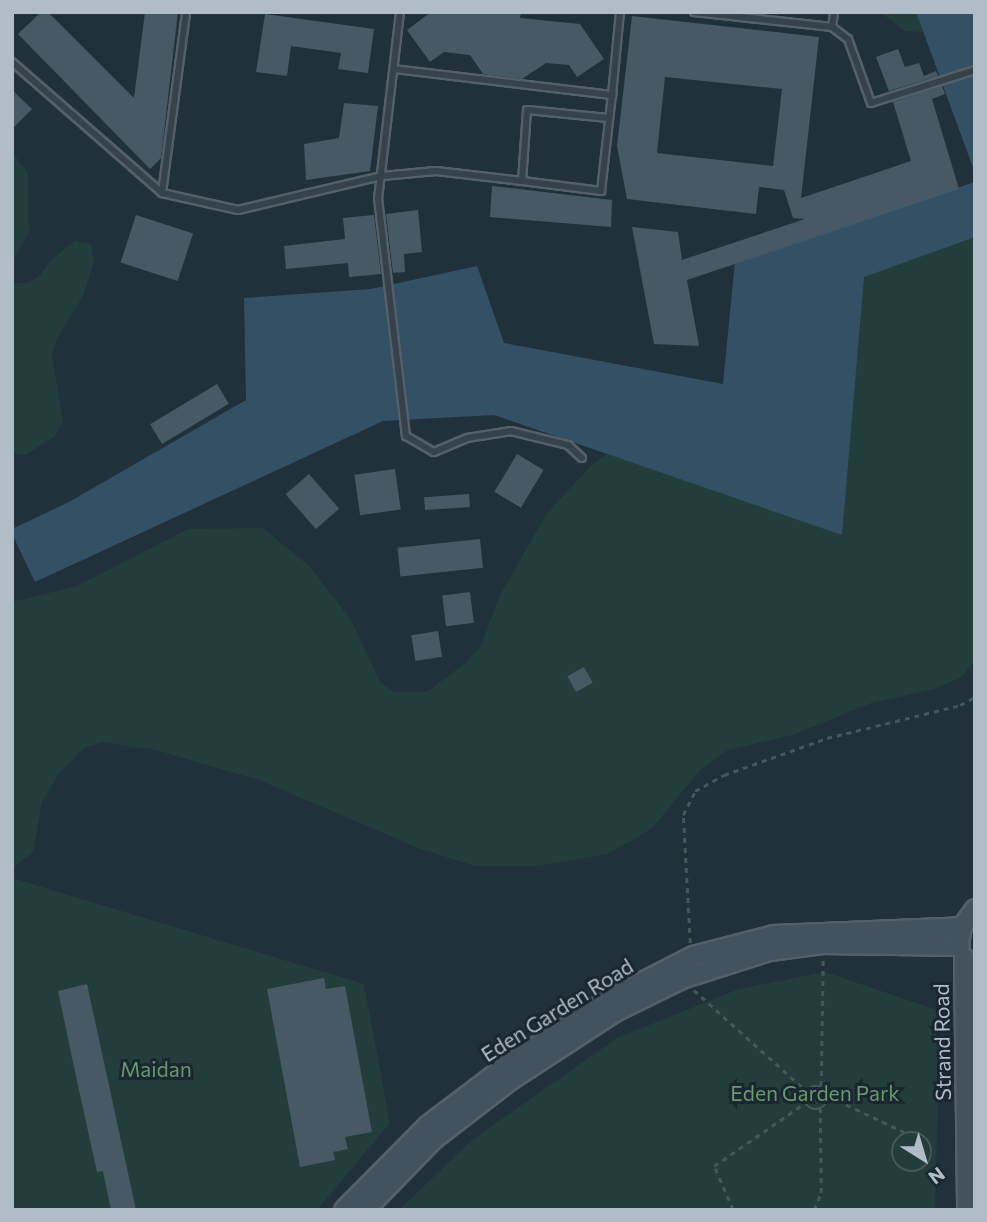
<!DOCTYPE html>
<style>
body{margin:0}
#map{position:relative;width:987px;height:1222px;overflow:hidden;background:#21313c;font-family:Commissioner,sans-serif}
div>[style]{position:absolute}
.green>*{inset:0;background:#233d3c}
.water>*{inset:0;background:#345064}
.building>*{inset:0;background:#475965;transform-origin:0 0}
.path>*{height:2.5px;margin-top:-1.25px;transform-origin:0;background:repeating-linear-gradient(90deg,#415958 0 5px,transparent 0 10px)}
.path>.ring{margin:-1.25px;padding:0;box-sizing:content-box;background:none;border:2.5px solid #415958;border-radius:50%}
.roads{filter:drop-shadow(2px 0 #53606a) drop-shadow(-2px 0 #53606a) drop-shadow(0 2px #53606a) drop-shadow(0 -2px #53606a)}
.service>*{height:6px;margin:-3px;padding:0 3px;transform-origin:3px;border-radius:3px;background:#35424c}
.secondary>*{height:18px;margin:-9px;padding:0 9px;transform-origin:9px;border-radius:9px;background:#43525f}
span{translate:-50% -50%;white-space:nowrap;text-align:center;line-height:1.15;-webkit-text-stroke:6px #1a2731;paint-order:stroke}
.street-label{font-size:21px;color:#b0bdc8}
.park-label{font-size:21px;color:#669a6a}
.frame{position:absolute;inset:0;border:14px solid #b0bdc8;pointer-events:none}
.north{position:absolute;left:889px;top:1124px;width:70px;height:70px;-webkit-text-stroke:5px #1a2731;paint-order:stroke;rotate:143deg;font-size:19px;font-weight:700;line-height:28px;text-align:center;color:#b0bdc8}
.north::after{content:'';display:block;margin:auto;width:24px;height:32px;background:#b0bdc8;clip-path:polygon(50% 0,100% 100%,50% 72%,0 100%)}
</style>
<div id="map">
<div class="green">
<div style="clip-path:polygon(880px 12px,963px 12px,923px 32px,905px 31px)"></div>
<div style="clip-path:polygon(12px 152px,28px 173px,29px 233px,14px 259px)"></div>
<div style="clip-path:polygon(975px 207px,975px 659px,963px 676px,934px 689px,871px 703px,792px 735px,728px 750px,701px 769px,653px 827px,638px 837px,607px 854px,538px 866px,475px 866px,421px 849px,259px 780px,156px 750px,102px 742px,84px 748px,59px 773px,42px 802px,33px 852px,12px 868px,12px 602px,77px 586px,188px 529px,263px 528px,310px 567px,351px 620px,380px 682px,394px 692px,427px 692px,468px 661px,482px 644px,499px 597px,547px 513px,591px 466px,630px 436px,712px 420px,751px 341px)"></div>
<div style="clip-path:polygon(75px 241px,91px 244px,94px 261px,83px 296px,56px 340px,52px 356px,63px 422px,54px 437px,25px 455px,12px 453px,12px 283px,28px 283px,41px 274px,51px 260px)"></div>
<div style="clip-path:polygon(12px 878px,364px 984px,390px 1123px,317px 1210px,12px 1210px)"></div>
<div style="clip-path:polygon(825px 972px,940px 1011px,935px 1210px,399px 1210px,472px 1140px,617px 1038px,739px 989px)"></div>
</div>
<div class="water">
<div style="clip-path:polygon(916px 12px,975px 12px,975px 173px)"></div>
<div style="clip-path:polygon(975px 182px,975px 237px,864px 277px,842px 535px,494px 415px,383px 421px,35px 582px,12px 534px,12px 529px,69px 502px,246px 400px,244px 298px,371px 289px,477px 266px,504px 343px,723px 384px,735px 261px)"></div>
</div>
<div class="building">
<div style="clip-path:polygon(41px 12px,48px 12px,134px 98px,145px 12px,178px 12px,161px 158px,150px 169px,18px 34px)"></div>
<div style="clip-path:polygon(431px 12px,521px 12px,520px 18px,580px 24px,604px 59px,577px 77px,569px 65px,546px 63px,522px 79px,483px 74px,470px 55px,444px 52px,430px 62px,407px 30px)"></div>
<div style="clip-path:polygon(265px 14px,374px 29px,368px 73px,338px 69px,341px 53px,291px 46px,287px 76px,256px 72px)"></div>
<div style="clip-path:polygon(evenodd,632px 16px,819px 37px,801px 198px,911px 161px,893px 102px,942px 86px,945px 94px,932px 99px,959px 189px,687px 280px,699px 346px,654px 344px,632px 227px,678px 232px,682px 260px,805px 219px,793px 218px,784px 190px,759px 187px,756px 214px,627px 199px,617px 146px,632px 16px,665px 77px,782px 89px,773px 166px,657px 153px,665px 77px)"></div>
<div style="clip-path:polygon(898px 49px,905px 67px,919px 63px,924px 76px,936px 71px,938px 76px,889px 91px,876px 57px)"></div>
<div style="clip-path:polygon(12px 90px,32px 109px,12px 129px)"></div>
<div style="clip-path:polygon(344px 103px,378px 106px,370px 171px,306px 180px,304px 144px,339px 138px)"></div>
<div style="clip-path:polygon(492px 186px,612px 200px,611px 227px,490px 217px)"></div>
<div style="clip-path:polygon(418px 210px,422px 252px,404px 254px,405px 272px,393px 273px,386px 214px)"></div>
<div style="left:136px;top:215px;width:60px;height:50px;rotate:18deg"></div>
<div style="clip-path:polygon(374px 215px,381px 274px,349px 277px,348px 263px,286px 269px,284px 246px,345px 239px,343px 218px)"></div>
<div style="left:217px;top:384px;width:23px;height:78px;rotate:59deg"></div>
<div style="left:517px;top:454px;width:31px;height:44px;rotate:31deg"></div>
<div style="left:395px;top:469px;width:41px;height:41px;rotate:82deg"></div>
<div style="left:309px;top:474px;width:46px;height:31px;rotate:49deg"></div>
<div style="left:469px;top:494px;width:13px;height:45px;rotate:86deg"></div>
<div style="left:480px;top:539px;width:29px;height:83px;rotate:84deg"></div>
<div style="left:470px;top:592px;width:31px;height:28px;rotate:83deg"></div>
<div style="left:438px;top:631px;width:26px;height:27px;rotate:81deg"></div>
<div style="left:584px;top:667px;width:18px;height:19px;rotate:61deg"></div>
<div style="clip-path:polygon(324px 978px,326px 989px,345px 986px,372px 1132px,345px 1137px,348px 1149px,333px 1152px,335px 1160px,300px 1167px,267px 989px)"></div>
<div style="clip-path:polygon(87px 984px,136px 1210px,111px 1210px,103px 1171px,97px 1172px,77px 1081px,58px 991px)"></div>
</div>
<div class="path">
<div style="left:690px;top:943px;width:128px;rotate:-93.1deg"></div>
<div style="left:683px;top:815px;width:27px;rotate:-63deg"></div>
<div style="left:695px;top:791px;width:33px;rotate:-29deg"></div>
<div style="left:724px;top:775px;width:109px;rotate:-19.8deg"></div>
<div style="left:827px;top:738px;width:137px;rotate:-13.9deg"></div>
<div style="left:960px;top:705px;width:17px;rotate:-28deg"></div>
<div style="left:694px;top:990px;width:151px;rotate:42deg"></div>
<div class="ring" style="left:804px;top:1086px;width:21.5px;height:21.5px"></div>
<div style="left:821px;top:1086px;width:126px;rotate:-89.1deg"></div>
<div style="left:828px;top:1096px;width:84px;rotate:25.3deg"></div>
<div class="ring" style="left:892px;top:1132px;width:37.5px;height:37.5px"></div>
<div style="left:733px;top:1210px;width:48px;rotate:-113.4deg"></div>
<div style="left:714px;top:1166px;width:111px;rotate:-34.7deg"></div>
<div style="left:814px;top:1210px;width:18px;rotate:-68deg"></div>
<div style="left:821px;top:1193px;width:84px;rotate:-90.7deg"></div>
</div>
<div class="roads">
<div class="service">
<div style="left:400px;top:12px;width:187px;rotate:96.7deg"></div>
<div style="left:378px;top:198px;width:240px;rotate:83.3deg"></div>
<div style="left:406px;top:436px;width:32px;rotate:30deg"></div>
<div style="left:434px;top:452px;width:36px;rotate:-23deg"></div>
<div style="left:467px;top:438px;width:45px;rotate:-9deg"></div>
<div style="left:511px;top:431px;width:59px;rotate:13.8deg"></div>
<div style="left:568px;top:445px;width:19px;rotate:43deg"></div>
<div style="left:694px;top:12px;width:139px;rotate:6.2deg"></div>
<div style="left:832px;top:27px;width:20px;rotate:37deg"></div>
<div style="left:848px;top:39px;width:68px;rotate:70.2deg"></div>
<div style="left:871px;top:103px;width:109px;rotate:-17.6deg"></div>
<div style="left:832px;top:27px;width:15px;rotate:-82deg"></div>
<div style="left:12px;top:62px;width:199px;rotate:41.1deg"></div>
<div style="left:162px;top:193px;width:78px;rotate:12.6deg"></div>
<div style="left:238px;top:210px;width:148px;rotate:-13.3deg"></div>
<div style="left:382px;top:176px;width:54px;rotate:-5.3deg"></div>
<div style="left:436px;top:171px;width:87px;rotate:6.6deg"></div>
<div style="left:394px;top:69px;width:220px;rotate:6.8deg"></div>
<div style="left:612px;top:95px;width:83px;rotate:-84.5deg"></div>
<div style="left:608px;top:118px;width:81px;rotate:-174.4deg"></div>
<div style="left:527px;top:110px;width:71px;rotate:94deg"></div>
<div style="left:522px;top:181px;width:80px;rotate:7.2deg"></div>
<div style="left:601px;top:191px;width:97px;rotate:-83.5deg"></div>
<div style="left:162px;top:193px;width:183px;rotate:-82.4deg"></div>
</div>
<div class="secondary">
<div style="left:960px;top:938px;width:11px;rotate:-80deg"></div>
<div style="left:962px;top:927px;width:22px;rotate:-54deg"></div>
<div style="left:964px;top:958px;width:252px;rotate:89.3deg"></div>
<div style="left:344px;top:1210px;width:118px;rotate:-45.3deg"></div>
<div style="left:427px;top:1126px;width:94px;rotate:-37.2deg"></div>
<div style="left:502px;top:1069px;width:128px;rotate:-33.2deg"></div>
<div style="left:609px;top:999px;width:94px;rotate:-27.1deg"></div>
<div style="left:693px;top:956px;width:84px;rotate:-14.5deg"></div>
<div style="left:774px;top:935px;width:188px;rotate:-2.4deg"></div>
<div style="left:365px;top:1210px;width:98px;rotate:-45.8deg"></div>
<div style="left:433px;top:1140px;width:98px;rotate:-37.6deg"></div>
<div style="left:511px;top:1080px;width:124px;rotate:-33.2deg"></div>
<div style="left:615px;top:1012px;width:75px;rotate:-26.2deg"></div>
<div style="left:682px;top:979px;width:92px;rotate:-17.7deg"></div>
<div style="left:770px;top:951px;width:53px;rotate:-7.5deg"></div>
<div style="left:823px;top:944px;width:137px;rotate:0.8deg"></div>
</div>
</div>
<div class="street-label">
<span style="left:557px;top:1010px;rotate:-32deg">Eden Garden Road</span>
<span style="left:942px;top:1042px;rotate:-91deg">Strand Road</span>
</div>
<div class="park-label">
<span style="left:156px;top:1069px">Maidan</span>
<span style="left:815px;top:1093px">Eden Garden Park</span>
</div>
<div class="frame"></div>
<div class="north">N</div>
</div>
